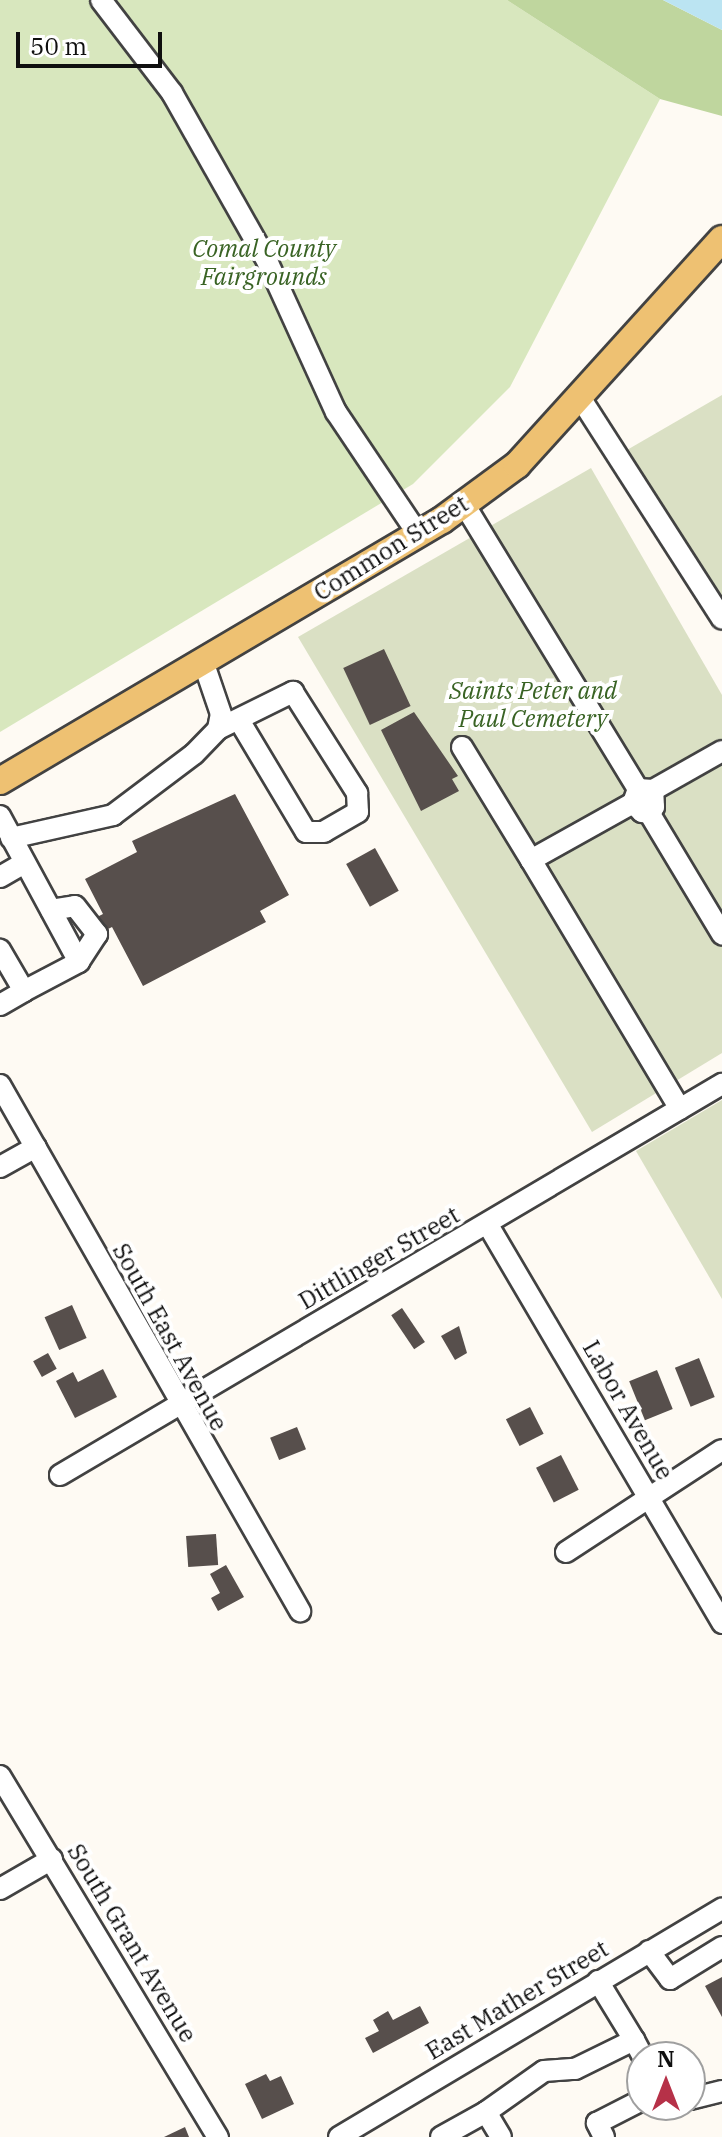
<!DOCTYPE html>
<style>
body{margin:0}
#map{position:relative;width:722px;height:2137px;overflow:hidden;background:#fefaf3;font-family:"IBM Plex Serif",serif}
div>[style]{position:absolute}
.green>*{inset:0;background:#d8e7be}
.forest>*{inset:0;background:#bfd69e}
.cemetery>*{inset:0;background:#dae0c4}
.water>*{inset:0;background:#bbe4f2}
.building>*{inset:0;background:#574f4c;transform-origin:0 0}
.roads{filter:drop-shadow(2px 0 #424242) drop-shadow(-2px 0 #424242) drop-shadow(0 2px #424242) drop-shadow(0 -2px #424242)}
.minor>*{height:20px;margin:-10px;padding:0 10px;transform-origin:10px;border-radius:10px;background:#fff}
.major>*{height:26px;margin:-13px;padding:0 13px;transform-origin:13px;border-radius:13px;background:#eec172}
span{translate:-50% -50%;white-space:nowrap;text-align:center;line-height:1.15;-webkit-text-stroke:8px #fff;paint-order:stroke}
.park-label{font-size:24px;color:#396324;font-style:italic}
.street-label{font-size:24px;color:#0f0f0f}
.north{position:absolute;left:626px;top:2041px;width:80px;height:80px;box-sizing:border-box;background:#fff;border:2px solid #9f9f9f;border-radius:50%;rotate:0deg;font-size:22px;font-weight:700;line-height:32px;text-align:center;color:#0f0f0f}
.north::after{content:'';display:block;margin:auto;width:28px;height:36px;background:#b63148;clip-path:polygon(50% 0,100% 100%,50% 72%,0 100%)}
.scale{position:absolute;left:16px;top:32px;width:146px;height:36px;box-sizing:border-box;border:4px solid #0f0f0f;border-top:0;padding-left:10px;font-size:24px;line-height:28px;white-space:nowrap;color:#0f0f0f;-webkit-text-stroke:6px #fff;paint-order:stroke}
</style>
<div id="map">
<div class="green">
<div style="clip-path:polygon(0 0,507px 0,660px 99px,510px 387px,413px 484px,0 732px)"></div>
</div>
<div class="forest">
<div style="clip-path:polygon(507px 0,663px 0,722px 30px,722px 116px,660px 99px)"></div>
</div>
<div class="cemetery">
<div style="clip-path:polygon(722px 395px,722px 618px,620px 454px)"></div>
<div style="clip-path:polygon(591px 468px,722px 695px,722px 1053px,592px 1132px,298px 637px)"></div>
<div style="clip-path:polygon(722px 1100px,722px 1299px,636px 1151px)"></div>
</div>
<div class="water">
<div style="clip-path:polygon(663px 0,722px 0,722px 30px)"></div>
</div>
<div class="building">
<div style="left:384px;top:649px;width:63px;height:45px;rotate:65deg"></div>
<div style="clip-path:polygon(414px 712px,458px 776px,452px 779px,459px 791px,421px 811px,381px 730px)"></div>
<div style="clip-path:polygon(235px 794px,289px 895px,260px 911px,266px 922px,143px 986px,112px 927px,98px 934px,91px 920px,103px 914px,85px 879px,137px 852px,132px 841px)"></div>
<div style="left:375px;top:848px;width:49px;height:33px;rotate:61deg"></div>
<div style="left:72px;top:1305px;width:36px;height:30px;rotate:66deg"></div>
<div style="left:402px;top:1308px;width:41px;height:13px;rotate:56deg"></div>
<div style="clip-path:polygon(459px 1326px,467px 1353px,455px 1360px,441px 1336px)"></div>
<div style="left:48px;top:1353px;width:18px;height:17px;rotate:61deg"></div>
<div style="left:699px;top:1358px;width:42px;height:26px;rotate:68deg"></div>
<div style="clip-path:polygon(103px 1369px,117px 1397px,75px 1418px,56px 1381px,73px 1372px,78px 1382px)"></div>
<div style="left:657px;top:1370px;width:42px;height:30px;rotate:68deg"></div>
<div style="left:530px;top:1407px;width:30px;height:27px;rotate:63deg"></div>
<div style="left:297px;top:1427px;width:24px;height:29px;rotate:68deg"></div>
<div style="left:561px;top:1455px;width:39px;height:28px;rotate:63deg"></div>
<div style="left:216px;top:1534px;width:31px;height:30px;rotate:86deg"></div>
<div style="clip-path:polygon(226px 1565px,244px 1597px,218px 1611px,211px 1598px,220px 1593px,210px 1574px)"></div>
<div style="clip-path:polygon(722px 1977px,722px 2017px,705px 1986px)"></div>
<div style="clip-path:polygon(420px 2006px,429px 2023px,373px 2053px,365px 2038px,379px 2031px,373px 2020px,388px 2011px,393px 2020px)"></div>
<div style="clip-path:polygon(266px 2074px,270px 2081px,281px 2076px,294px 2104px,262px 2119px,245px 2084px)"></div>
<div style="clip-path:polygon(185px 2127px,189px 2137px,164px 2137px)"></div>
</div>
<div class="roads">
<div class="minor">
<div style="left:101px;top:0;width:117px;rotate:52.6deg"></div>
<div style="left:172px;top:93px;width:195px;rotate:60.5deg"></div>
<div style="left:268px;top:263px;width:164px;rotate:65.5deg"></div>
<div style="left:336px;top:412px;width:147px;rotate:56.1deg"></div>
<div style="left:581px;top:399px;width:261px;rotate:57.3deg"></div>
<div style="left:464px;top:504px;width:334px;rotate:58.6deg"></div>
<div style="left:638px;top:789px;width:15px;rotate:110deg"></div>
<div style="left:633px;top:803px;width:13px;rotate:45deg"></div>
<div style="left:642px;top:812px;width:13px;rotate:-23deg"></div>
<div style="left:654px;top:807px;width:17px;rotate:-93deg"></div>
<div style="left:653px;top:790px;width:15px;rotate:-176deg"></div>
<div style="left:218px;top:729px;width:84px;rotate:-26.3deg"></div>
<div style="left:293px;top:692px;width:120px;rotate:57.6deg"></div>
<div style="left:357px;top:793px;width:19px;rotate:87deg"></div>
<div style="left:358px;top:812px;width:39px;rotate:150deg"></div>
<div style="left:324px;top:832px;width:18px;rotate:180deg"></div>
<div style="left:306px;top:832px;width:131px;rotate:-120.9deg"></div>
<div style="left:462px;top:747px;width:132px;rotate:58.6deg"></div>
<div style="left:653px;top:790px;width:79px;rotate:-29.5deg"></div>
<div style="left:633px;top:803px;width:117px;rotate:150.8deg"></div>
<div style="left:531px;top:860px;width:290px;rotate:59.1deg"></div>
<div style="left:648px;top:811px;width:144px;rotate:59deg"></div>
<div style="left:0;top:816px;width:166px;rotate:61.6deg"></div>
<div style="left:79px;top:962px;width:62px;rotate:152.2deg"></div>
<div style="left:24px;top:991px;width:48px;rotate:-120.3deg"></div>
<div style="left:11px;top:838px;width:105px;rotate:-12.7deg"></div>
<div style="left:113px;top:815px;width:101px;rotate:-37deg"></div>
<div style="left:194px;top:754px;width:35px;rotate:-46deg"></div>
<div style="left:218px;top:729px;width:15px;rotate:-79deg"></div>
<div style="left:221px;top:714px;width:56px;rotate:-108.8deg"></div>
<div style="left:0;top:877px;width:28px;rotate:-30deg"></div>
<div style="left:51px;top:910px;width:24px;rotate:-9deg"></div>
<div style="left:75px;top:906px;width:36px;rotate:52deg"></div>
<div style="left:97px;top:934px;width:33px;rotate:123deg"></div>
<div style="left:0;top:1005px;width:28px;rotate:-30deg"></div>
<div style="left:0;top:1085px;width:606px;rotate:60.3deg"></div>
<div style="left:0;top:1167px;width:41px;rotate:-29.1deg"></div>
<div style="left:488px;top:1225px;width:462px;rotate:59.5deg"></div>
<div style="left:60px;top:1475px;width:769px;rotate:-30.57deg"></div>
<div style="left:566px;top:1552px;width:186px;rotate:-33.2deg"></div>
<div style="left:0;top:1776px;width:422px;rotate:58.9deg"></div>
<div style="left:0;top:1889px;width:60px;rotate:-30deg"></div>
<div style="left:649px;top:1951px;width:35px;rotate:53deg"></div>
<div style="left:670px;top:1979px;width:61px;rotate:-31.6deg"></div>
<div style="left:598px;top:1981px;width:69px;rotate:58.6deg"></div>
<div style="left:690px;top:2099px;width:33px;rotate:-14deg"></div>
<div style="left:486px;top:2112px;width:71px;rotate:-35.3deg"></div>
<div style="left:544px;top:2071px;width:31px;rotate:-4deg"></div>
<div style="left:575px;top:2069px;width:66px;rotate:-26.2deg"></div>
<div style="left:634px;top:2040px;width:19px;rotate:62deg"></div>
<div style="left:339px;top:2137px;width:446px;rotate:-30.8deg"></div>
<div style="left:441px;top:2137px;width:51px;rotate:-29.1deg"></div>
<div style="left:486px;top:2112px;width:29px;rotate:59deg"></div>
<div style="left:604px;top:2137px;width:16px;rotate:-117deg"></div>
<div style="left:597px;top:2123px;width:51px;rotate:-27.1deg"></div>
</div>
<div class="major">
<div style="left:0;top:781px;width:513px;rotate:-30.56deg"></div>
<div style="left:442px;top:520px;width:93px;rotate:-36.3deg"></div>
<div style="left:517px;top:465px;width:305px;rotate:-47.8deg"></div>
</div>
</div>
<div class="park-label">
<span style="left:264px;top:263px">Comal County<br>Fairgrounds</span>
<span style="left:533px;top:705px">Saints Peter and<br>Paul Cemetery</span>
</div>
<div class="street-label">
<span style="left:391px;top:548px;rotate:-32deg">Common Street</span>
<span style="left:379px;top:1258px;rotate:-30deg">Dittlinger Street</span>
<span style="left:170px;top:1337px;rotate:61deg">South East Avenue</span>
<span style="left:628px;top:1410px;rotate:60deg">Labor Avenue</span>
<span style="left:132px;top:1943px;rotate:59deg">South Grant Avenue</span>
<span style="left:517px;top:2000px;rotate:-31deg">East Mather Street</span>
</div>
<div class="north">N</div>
<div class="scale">50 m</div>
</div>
